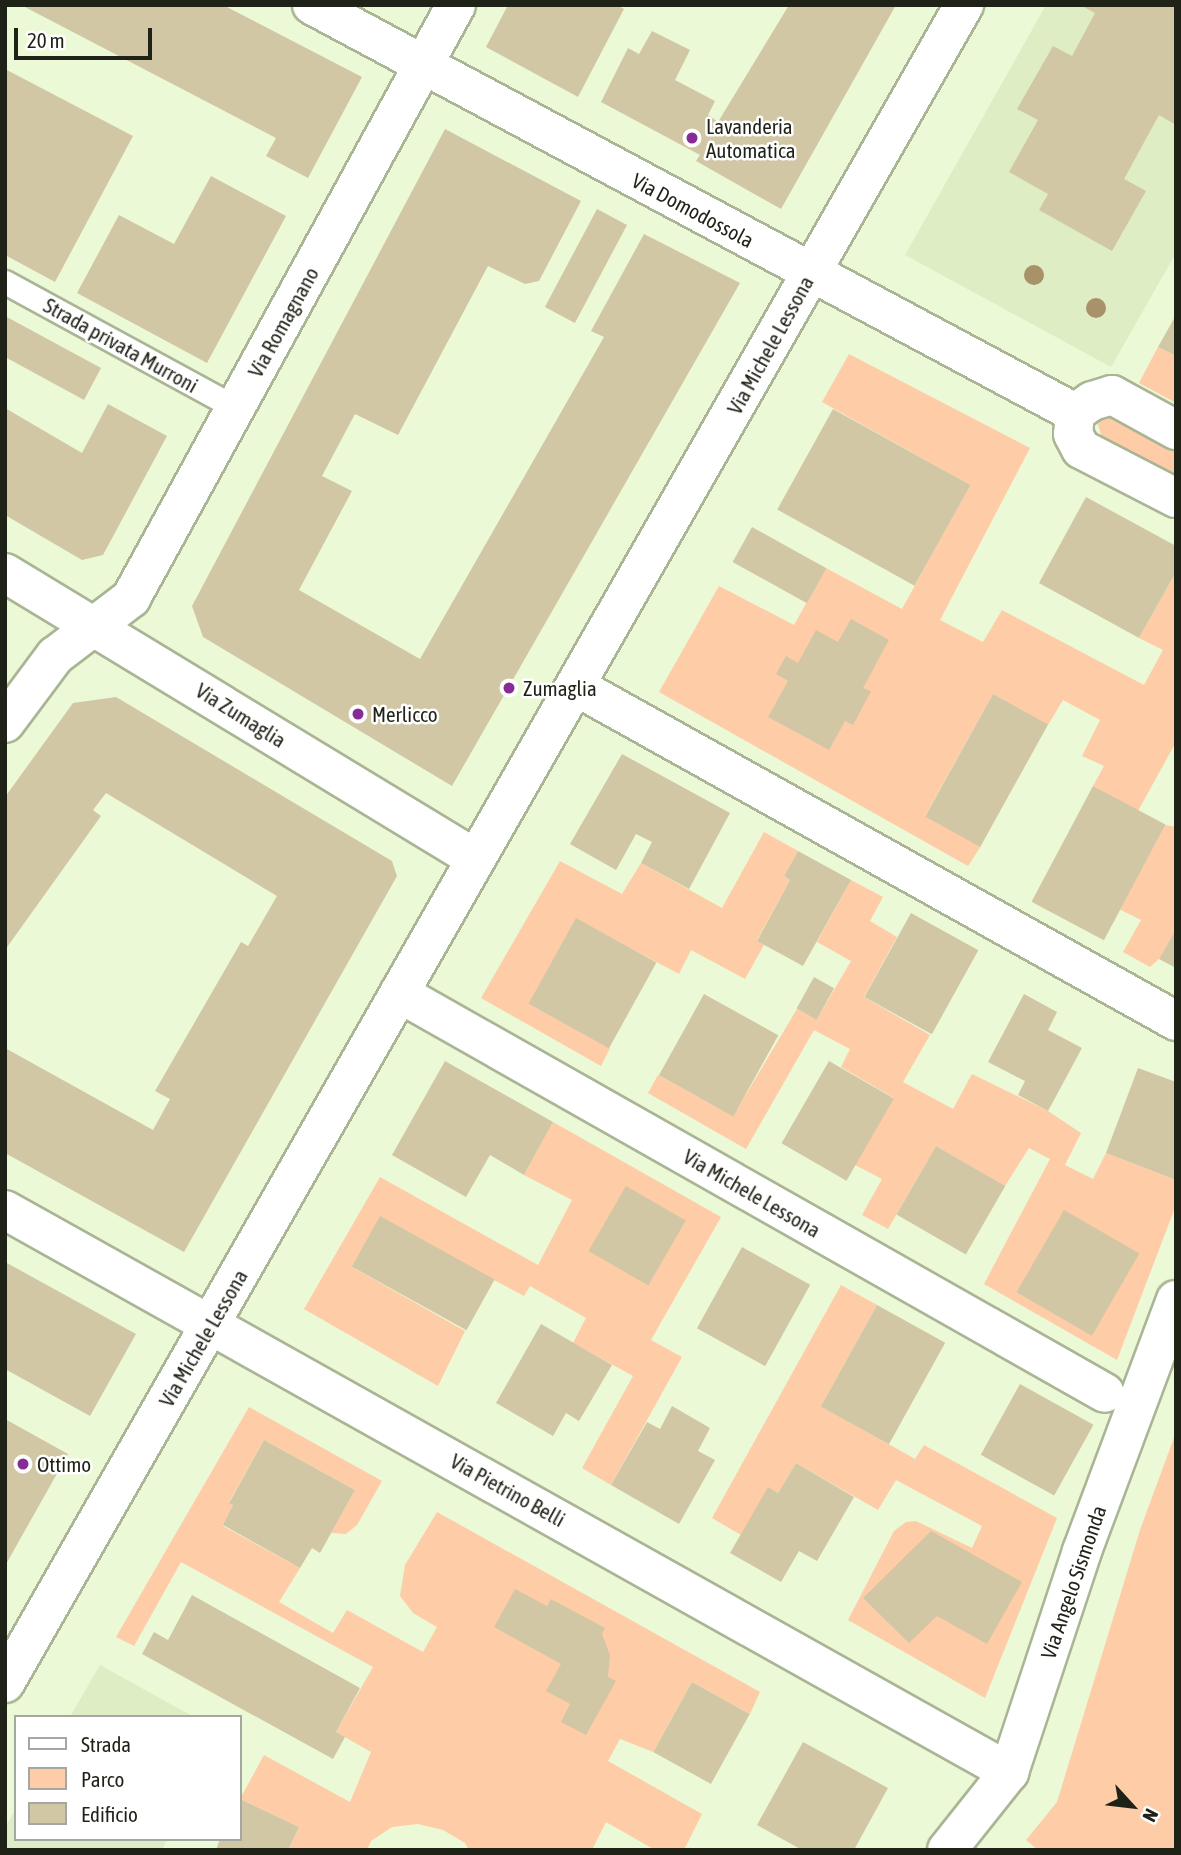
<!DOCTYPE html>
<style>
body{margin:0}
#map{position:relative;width:1181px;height:1855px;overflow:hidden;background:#ecf9d6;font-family:"Asap Condensed",sans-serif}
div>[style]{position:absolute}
.built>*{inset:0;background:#deedc3}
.green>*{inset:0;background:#fecca7}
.building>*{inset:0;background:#d2c7a4;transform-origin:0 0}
.roads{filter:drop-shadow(2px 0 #a9b594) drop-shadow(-2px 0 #a9b594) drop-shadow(0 2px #a9b594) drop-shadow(0 -2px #a9b594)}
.lane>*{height:23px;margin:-11.5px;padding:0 11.5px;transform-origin:11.5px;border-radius:11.5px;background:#fff}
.street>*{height:38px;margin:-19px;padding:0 19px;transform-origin:19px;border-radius:19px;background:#fff}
.secondary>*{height:38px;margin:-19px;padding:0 19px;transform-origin:19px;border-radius:19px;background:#fff}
.trees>*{width:20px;height:20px;margin:-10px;border-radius:50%;background:#a7926a}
.dots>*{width:19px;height:19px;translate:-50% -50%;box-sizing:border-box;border:4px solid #fff;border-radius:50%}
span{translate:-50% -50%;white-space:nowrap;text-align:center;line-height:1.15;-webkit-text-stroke:5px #fff;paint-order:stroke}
.poi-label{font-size:21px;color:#1f2317}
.left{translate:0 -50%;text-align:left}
.street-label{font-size:21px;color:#1f2317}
.frame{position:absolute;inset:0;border:7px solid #1f2317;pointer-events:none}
.legend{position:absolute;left:14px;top:1715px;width:228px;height:126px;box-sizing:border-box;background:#fff;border:2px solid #a5a7a2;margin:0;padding:9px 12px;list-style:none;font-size:21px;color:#1f2317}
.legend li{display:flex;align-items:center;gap:14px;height:35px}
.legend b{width:35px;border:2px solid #a5a7a2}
.north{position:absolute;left:1097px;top:1771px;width:70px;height:70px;-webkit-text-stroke:5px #fff;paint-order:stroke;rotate:117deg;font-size:19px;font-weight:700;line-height:28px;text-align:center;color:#1f2317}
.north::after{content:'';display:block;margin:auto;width:24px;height:32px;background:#1f2317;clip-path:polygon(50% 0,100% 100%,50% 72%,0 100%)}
.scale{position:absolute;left:14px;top:28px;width:138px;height:32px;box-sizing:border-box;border:4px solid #1f2317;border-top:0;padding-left:9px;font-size:21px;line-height:24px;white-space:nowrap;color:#1f2317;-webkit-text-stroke:5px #fff;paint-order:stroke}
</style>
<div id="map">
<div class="built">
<div style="clip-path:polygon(1046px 5px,1176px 5px,1176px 253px,1111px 367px,905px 255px)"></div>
<div style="clip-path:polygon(100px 1665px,194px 1717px,70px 1717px)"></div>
<div style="clip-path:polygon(16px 1809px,16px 1839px,167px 1839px,162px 1850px,5px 1850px,5px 1827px)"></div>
</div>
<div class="green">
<div style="clip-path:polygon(1158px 347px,1176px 356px,1176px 403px,1139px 383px)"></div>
<div style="clip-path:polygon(849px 354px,1030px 448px,940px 620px,983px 642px,1002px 610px,1144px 685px,1163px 650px,1139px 638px,1176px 572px,1176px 742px,1138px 811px,1093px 786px,1104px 766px,1082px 756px,1100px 720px,1063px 700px,1048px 725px,993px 694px,925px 816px,981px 846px,968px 866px,659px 692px,719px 586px,794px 625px,826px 568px,902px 609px,970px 485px,822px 402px)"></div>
<div style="clip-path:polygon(1114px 415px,1176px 448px,1176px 477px,1102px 438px,1098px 424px,1105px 417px)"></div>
<div style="clip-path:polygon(1165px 825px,1176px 827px,1176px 929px,1159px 959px,1150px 967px,1123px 952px,1141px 920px,1119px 909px)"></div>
<div style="clip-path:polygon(764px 832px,798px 851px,784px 876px,790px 880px,757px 940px,764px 945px,745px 979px,691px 950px,679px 974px,576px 919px,529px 1004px,610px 1048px,601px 1066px,481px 998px,560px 861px,622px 894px,641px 863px,722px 908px)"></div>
<div style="clip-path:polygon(851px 880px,883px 897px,870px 921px,897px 937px,864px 997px,930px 1035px,903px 1082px,953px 1109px,972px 1074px,1048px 1111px,1081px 1133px,1065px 1165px,1093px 1179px,1106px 1153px,1176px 1180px,1176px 1205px,1117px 1360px,984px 1284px,1050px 1159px,1029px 1148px,1005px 1186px,936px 1146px,888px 1229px,862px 1215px,882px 1179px,855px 1165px,894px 1098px,841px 1067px,850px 1049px,814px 1030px,746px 1149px,648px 1093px,658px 1075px,733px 1116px,797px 1009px,817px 1019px,851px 961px,817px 942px)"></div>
<div style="clip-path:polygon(553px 1122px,721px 1217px,651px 1340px,682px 1357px,611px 1485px,582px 1468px,633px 1376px,573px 1343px,586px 1318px,530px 1286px,524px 1296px,494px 1280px,352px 1267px,465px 1331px,438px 1386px,304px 1309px,380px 1177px,538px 1265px,572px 1200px,524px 1175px)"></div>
<div style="clip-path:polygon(841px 1285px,877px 1305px,821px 1406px,915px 1459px,924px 1445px,1057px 1518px,985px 1698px,848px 1620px,894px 1531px,906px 1522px,916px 1521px,972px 1548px,982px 1526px,896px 1480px,878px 1510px,796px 1463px,778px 1493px,768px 1488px,741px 1535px,712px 1518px)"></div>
<div style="clip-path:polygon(249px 1407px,382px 1481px,357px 1525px,346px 1534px,331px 1533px,355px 1490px,264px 1440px,229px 1502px,233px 1505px,223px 1526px,300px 1568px,279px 1602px,333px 1633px,347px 1610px,423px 1652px,437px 1627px,413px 1613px,400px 1596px,405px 1565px,437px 1512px,760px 1692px,750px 1714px,692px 1682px,653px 1752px,620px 1739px,608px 1761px,702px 1814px,684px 1850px,655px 1850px,606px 1822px,592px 1850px,469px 1850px,465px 1843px,443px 1830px,418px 1824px,392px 1827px,371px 1841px,367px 1850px,288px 1850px,299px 1827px,240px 1799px,264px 1755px,350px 1802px,371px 1752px,336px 1732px,373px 1667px,181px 1562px,134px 1646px,116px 1637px)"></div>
<div style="clip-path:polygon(1176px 1432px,1176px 1850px,1038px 1850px,1026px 1840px,1057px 1802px,1140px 1530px)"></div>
</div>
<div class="building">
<div style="clip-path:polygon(21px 5px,223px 5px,362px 77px,308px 178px,266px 156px,276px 138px)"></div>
<div style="clip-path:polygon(508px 5px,617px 5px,624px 9px,578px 97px,486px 47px)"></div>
<div style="clip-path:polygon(789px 5px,896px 5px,781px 209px,696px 161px,700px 155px,601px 102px,628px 48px,639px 54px,652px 31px,690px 50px,675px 80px,715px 101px,708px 115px,718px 122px)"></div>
<div style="clip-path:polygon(1080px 5px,1176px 5px,1176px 125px,1159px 115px,1124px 179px,1146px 191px,1112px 251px,1039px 210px,1048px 194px,1009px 172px,1038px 120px,1017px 109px,1053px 46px,1072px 56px,1095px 13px)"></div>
<div style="clip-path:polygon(5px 69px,133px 136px,55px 282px,5px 255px)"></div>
<div style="clip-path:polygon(445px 129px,581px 201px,539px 281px,525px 284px,488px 266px,398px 435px,355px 414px,322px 476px,352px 491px,299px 590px,420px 659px,604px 337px,591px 331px,644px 234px,740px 283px,452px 786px,203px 637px,192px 606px)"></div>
<div style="clip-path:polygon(211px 176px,286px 216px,207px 363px,77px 293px,119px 215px,174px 244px)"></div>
<div style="left:597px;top:209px;width:34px;height:111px;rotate:28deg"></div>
<div style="clip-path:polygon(1176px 315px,1176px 356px,1158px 347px)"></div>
<div style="clip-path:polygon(5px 316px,101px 368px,84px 400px,5px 357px)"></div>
<div style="clip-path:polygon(108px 404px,167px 436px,103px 555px,82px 560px,5px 515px,5px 408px,82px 453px)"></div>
<div style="left:833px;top:409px;width:157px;height:115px;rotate:29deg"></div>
<div style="clip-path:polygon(1086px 497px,1176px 546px,1176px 572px,1139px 638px,1039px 583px)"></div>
<div style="left:752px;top:527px;width:85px;height:40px;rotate:29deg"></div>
<div style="clip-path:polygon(851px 619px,889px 640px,863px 688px,871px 691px,853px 725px,845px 721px,829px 750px,768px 717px,788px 681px,776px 674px,786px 656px,798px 663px,816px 630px,838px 642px)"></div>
<div style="left:993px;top:694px;width:63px;height:140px;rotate:29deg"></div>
<div style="clip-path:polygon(116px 697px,392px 861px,397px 876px,184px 1252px,5px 1153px,5px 1048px,153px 1130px,170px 1099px,155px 1091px,241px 942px,248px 946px,277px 896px,106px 793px,93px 810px,101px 816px,5px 950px,5px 797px,73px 703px)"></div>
<div style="clip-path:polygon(622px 754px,730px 813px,689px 889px,641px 863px,652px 842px,636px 834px,616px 870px,570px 844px)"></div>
<div style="left:1093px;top:786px;width:82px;height:131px;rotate:28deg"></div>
<div style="clip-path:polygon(798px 851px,851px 880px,803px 966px,757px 941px,790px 880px,784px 876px)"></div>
<div style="left:911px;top:913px;width:77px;height:96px;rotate:29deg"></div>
<div style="left:576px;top:918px;width:92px;height:98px;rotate:29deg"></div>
<div style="clip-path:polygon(1176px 929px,1176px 968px,1159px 959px)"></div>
<div style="left:814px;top:977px;width:23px;height:36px;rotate:29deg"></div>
<div style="left:704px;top:994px;width:85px;height:93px;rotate:29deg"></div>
<div style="clip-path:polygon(1024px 994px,1057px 1012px,1048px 1030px,1082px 1048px,1048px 1111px,1018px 1095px,1025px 1081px,988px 1062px)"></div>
<div style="clip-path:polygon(445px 1061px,553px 1122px,524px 1175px,490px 1155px,466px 1197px,392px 1155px)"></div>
<div style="left:829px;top:1061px;width:75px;height:95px;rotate:30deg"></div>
<div style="clip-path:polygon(1138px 1068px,1176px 1082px,1176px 1180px,1106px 1153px)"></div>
<div style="left:936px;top:1146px;width:80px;height:79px;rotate:30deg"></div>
<div style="left:626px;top:1186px;width:69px;height:75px;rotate:30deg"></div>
<div style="left:1064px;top:1210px;width:87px;height:95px;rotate:30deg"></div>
<div style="left:380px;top:1216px;width:131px;height:58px;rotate:29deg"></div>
<div style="left:742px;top:1247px;width:78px;height:93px;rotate:29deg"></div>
<div style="clip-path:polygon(5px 1262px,136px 1334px,90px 1416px,5px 1369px)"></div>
<div style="left:877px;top:1305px;width:78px;height:116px;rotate:29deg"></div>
<div style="clip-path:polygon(541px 1324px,612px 1365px,579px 1421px,566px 1413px,553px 1436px,496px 1403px)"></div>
<div style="left:1020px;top:1384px;width:84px;height:81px;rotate:29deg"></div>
<div style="clip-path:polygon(672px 1406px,710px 1428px,698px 1451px,715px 1460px,679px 1524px,611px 1485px,647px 1422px,660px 1429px)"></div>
<div style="clip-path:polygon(5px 1419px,68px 1454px,5px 1566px)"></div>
<div style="clip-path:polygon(264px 1440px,355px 1490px,320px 1553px,312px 1548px,300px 1568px,223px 1525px,233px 1505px,229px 1503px)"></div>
<div style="clip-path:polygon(796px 1463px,854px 1497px,817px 1561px,799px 1551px,781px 1582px,730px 1553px,768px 1487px,778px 1493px)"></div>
<div style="clip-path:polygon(931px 1531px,1022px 1582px,987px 1644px,937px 1616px,909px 1643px,863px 1598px)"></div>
<div style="clip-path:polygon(515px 1589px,547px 1606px,551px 1599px,605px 1628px,602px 1634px,610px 1655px,608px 1677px,616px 1681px,586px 1735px,561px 1722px,570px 1704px,546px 1691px,561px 1664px,494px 1627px)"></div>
<div style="clip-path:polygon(192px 1595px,360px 1688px,336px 1732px,345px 1737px,333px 1759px,142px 1654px,154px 1632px,168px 1640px)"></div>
<div style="left:692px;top:1682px;width:66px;height:80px;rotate:29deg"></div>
<div style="clip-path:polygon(803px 1742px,888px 1788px,854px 1850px,802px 1850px,757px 1825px)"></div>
<div style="clip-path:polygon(240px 1799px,299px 1827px,288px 1850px,216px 1850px,220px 1839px,240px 1839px)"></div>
</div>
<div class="roads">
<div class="lane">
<div style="left:5px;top:282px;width:263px;rotate:28.6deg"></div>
</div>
<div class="street">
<div style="left:312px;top:5px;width:865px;rotate:28.13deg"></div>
<div style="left:1176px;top:430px;width:73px;rotate:-151.3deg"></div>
<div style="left:1112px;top:395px;width:21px;rotate:163deg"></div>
<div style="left:1092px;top:401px;width:21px;rotate:145deg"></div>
<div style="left:1075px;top:413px;width:21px;rotate:95deg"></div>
<div style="left:1073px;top:434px;width:17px;rotate:62deg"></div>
<div style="left:1081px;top:449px;width:107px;rotate:27.3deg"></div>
<div style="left:5px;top:573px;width:551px;rotate:31.27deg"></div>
<div style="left:577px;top:687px;width:686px;rotate:29.14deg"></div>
<div style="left:5px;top:723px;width:84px;rotate:-53.3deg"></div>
<div style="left:55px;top:656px;width:96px;rotate:-37.3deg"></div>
<div style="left:131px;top:598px;width:676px;rotate:-61.27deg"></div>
<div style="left:399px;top:993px;width:811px;rotate:29.53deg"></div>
<div style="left:5px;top:1210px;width:1151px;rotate:29.24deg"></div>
<div style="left:947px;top:1850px;width:100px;rotate:-51.5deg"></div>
<div style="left:1009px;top:1772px;width:233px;rotate:-71.7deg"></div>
<div style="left:1082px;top:1551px;width:268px;rotate:-69.5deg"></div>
</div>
<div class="secondary">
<div style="left:5px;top:1683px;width:1933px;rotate:-60.25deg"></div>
</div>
</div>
<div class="trees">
<div style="left:1034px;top:275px"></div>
<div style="left:1096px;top:308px"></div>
</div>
<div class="dots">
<div style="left:692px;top:138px;background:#872c97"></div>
<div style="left:509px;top:688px;background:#872c97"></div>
<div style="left:358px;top:714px;background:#872c97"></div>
<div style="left:23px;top:1464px;background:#872c97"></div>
</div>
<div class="poi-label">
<span class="left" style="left:706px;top:138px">Lavanderia<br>Automatica</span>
<span class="left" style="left:523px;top:688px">Zumaglia</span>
<span class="left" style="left:372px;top:714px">Merlicco</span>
<span class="left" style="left:37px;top:1464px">Ottimo</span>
</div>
<div class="street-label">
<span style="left:693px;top:210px;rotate:28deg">Via Domodossola</span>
<span style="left:283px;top:322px;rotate:-61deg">Via Romagnano</span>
<span style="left:121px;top:345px;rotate:29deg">Strada privata Murroni</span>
<span style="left:770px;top:345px;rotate:-61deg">Via Michele Lessona</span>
<span style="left:241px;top:715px;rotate:32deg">Via Zumaglia</span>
<span style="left:752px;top:1193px;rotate:30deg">Via Michele Lessona</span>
<span style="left:203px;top:1338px;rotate:-60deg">Via Michele Lessona</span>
<span style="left:508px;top:1490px;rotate:29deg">Via Pietrino Belli</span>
<span style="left:1073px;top:1582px;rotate:-71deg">Via Angelo Sismonda</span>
</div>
<div class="frame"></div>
<ul class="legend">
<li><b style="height:9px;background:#fff"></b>Strada</li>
<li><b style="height:19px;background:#fecca7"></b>Parco</li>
<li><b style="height:19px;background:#d2c7a4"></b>Edificio</li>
</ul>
<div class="north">N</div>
<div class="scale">20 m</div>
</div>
